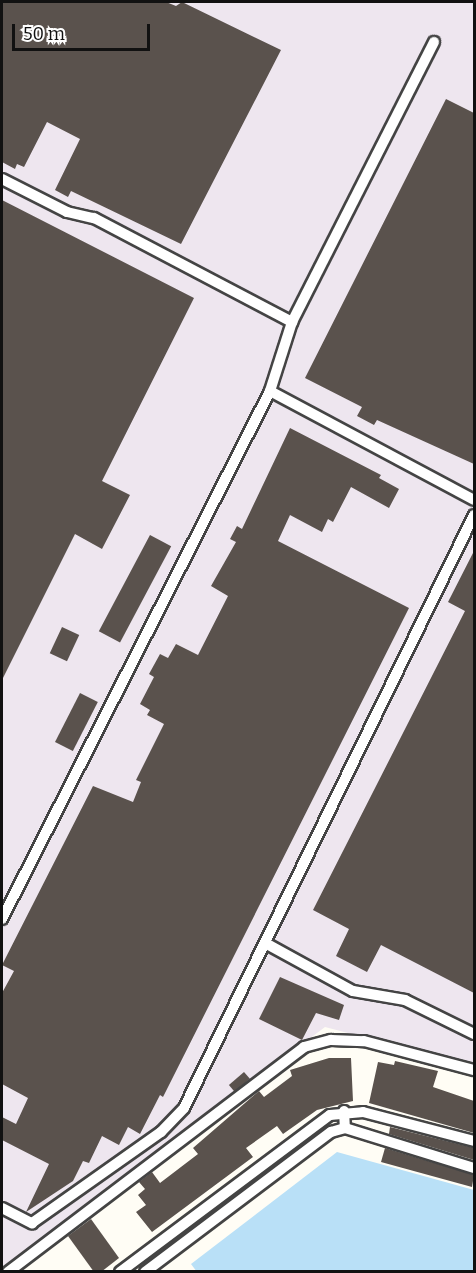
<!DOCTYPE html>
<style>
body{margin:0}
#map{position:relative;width:476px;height:1273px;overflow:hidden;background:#fffdf5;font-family:Bitter,serif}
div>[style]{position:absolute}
.industrial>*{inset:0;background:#eee6ef}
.water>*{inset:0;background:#b9e0f7}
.building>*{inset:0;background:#5a524d;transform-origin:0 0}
.roads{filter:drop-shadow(2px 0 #444) drop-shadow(-2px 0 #444) drop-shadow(0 2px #444) drop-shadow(0 -2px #444)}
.lane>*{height:10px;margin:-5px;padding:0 5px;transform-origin:5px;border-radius:5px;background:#fff}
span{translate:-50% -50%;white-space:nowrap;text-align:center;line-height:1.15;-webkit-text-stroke:6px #fff;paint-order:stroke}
.frame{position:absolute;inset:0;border:3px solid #111;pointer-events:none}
.scale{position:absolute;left:12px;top:24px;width:138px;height:27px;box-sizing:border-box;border:3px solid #111;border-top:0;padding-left:8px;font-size:18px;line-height:21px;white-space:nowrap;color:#111;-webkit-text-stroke:4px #fff;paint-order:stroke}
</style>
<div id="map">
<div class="industrial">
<div style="clip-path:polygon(2px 2px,474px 2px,474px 1066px,325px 1027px,2px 1270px)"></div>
</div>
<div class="water">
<div style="clip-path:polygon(337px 1152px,474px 1190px,474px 1271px,197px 1272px,191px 1264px)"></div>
</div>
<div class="building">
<div style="clip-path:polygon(2px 2px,166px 2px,176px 6px,182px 2px,281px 50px,181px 244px,71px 191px,68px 197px,55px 190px,80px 139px,47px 122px,24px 167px,17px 164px,15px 169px,2px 162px)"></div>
<div style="clip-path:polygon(446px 99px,474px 113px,474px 464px,377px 420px,374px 425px,357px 416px,362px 407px,305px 378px)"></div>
<div style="clip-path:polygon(2px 200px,194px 298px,102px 481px,130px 495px,102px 549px,75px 534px,2px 680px)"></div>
<div style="clip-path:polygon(290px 428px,381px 475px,379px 478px,399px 489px,389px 508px,351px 487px,333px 522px,328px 519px,322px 532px,290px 515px,278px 541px,409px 608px,163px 1097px,160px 1095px,140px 1134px,128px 1127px,119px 1145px,102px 1136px,89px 1163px,83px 1161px,73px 1181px,26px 1212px,49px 1164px,2px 1140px,2px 1117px,16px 1124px,28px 1098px,2px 1084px,2px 993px,14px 971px,2px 965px,93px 786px,133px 802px,141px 782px,136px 780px,164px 724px,147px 715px,150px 710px,140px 704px,154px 677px,149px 674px,160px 654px,168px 658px,176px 644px,198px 655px,228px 596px,211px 586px,236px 542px,230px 539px,237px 526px,242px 529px)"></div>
<div style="left:150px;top:535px;width:24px;height:109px;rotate:28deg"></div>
<div style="clip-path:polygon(474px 551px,474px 993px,381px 945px,367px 972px,336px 956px,349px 929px,313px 910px,465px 611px,448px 602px)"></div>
<div style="left:62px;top:627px;width:19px;height:29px;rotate:25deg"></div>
<div style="left:80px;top:693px;width:20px;height:55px;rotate:27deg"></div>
<div style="clip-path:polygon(280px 977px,344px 1005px,339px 1020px,316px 1013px,302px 1040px,259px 1019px)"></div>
<div style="clip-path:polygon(329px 1058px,351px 1058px,353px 1101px,317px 1110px,283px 1134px,277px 1126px,246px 1148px,253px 1157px,152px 1232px,136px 1212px,146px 1205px,138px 1195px,145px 1189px,139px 1182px,152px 1172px,160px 1183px,198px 1154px,193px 1148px,259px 1091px,264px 1097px,292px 1076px,290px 1070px)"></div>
<div style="clip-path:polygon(395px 1061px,438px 1071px,433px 1087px,474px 1101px,474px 1133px,369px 1103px,378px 1062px,394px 1065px)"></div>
<div style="left:244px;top:1072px;width:9px;height:20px;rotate:49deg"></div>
<div style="clip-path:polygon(390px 1127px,474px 1148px,474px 1160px,389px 1134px)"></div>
<div style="clip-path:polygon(385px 1148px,474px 1175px,472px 1187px,381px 1162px)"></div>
<div style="clip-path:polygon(91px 1219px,119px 1258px,101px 1272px,94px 1272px,68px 1236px)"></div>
</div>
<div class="roads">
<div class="lane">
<div style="left:2px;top:179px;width:73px;rotate:26.9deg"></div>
<div style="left:67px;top:212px;width:28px;rotate:13deg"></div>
<div style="left:94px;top:218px;width:224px;rotate:27.7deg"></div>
<div style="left:292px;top:322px;width:72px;rotate:107.7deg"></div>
<div style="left:270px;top:391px;width:592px;rotate:116.91deg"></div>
<div style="left:292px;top:322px;width:314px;rotate:-63.1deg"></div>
<div style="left:270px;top:391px;width:231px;rotate:28.1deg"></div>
<div style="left:267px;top:944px;width:98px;rotate:28.7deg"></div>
<div style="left:353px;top:991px;width:53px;rotate:9.8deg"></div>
<div style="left:405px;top:1000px;width:77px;rotate:26.2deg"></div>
<div style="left:344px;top:1111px;width:17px;rotate:87deg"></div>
<div style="left:345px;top:1128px;width:135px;rotate:17.2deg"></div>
<div style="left:2px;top:1208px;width:34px;rotate:27deg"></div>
<div style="left:32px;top:1223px;width:158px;rotate:-35.2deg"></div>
<div style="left:161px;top:1132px;width:33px;rotate:-46deg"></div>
<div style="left:184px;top:1108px;width:660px;rotate:-63.94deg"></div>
<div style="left:8px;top:1272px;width:372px;rotate:-37.2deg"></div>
<div style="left:304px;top:1047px;width:28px;rotate:-15deg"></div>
<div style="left:331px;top:1040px;width:33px;rotate:2deg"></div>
<div style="left:364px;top:1041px;width:114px;rotate:14.8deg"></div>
<div style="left:120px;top:1272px;width:262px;rotate:-36.8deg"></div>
<div style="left:330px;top:1115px;width:33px;rotate:-5deg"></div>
<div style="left:363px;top:1112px;width:115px;rotate:14.6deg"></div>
<div style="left:145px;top:1272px;width:233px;rotate:-37deg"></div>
<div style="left:331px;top:1132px;width:15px;rotate:-16deg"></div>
</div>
</div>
<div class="frame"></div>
<div class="scale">50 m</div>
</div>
